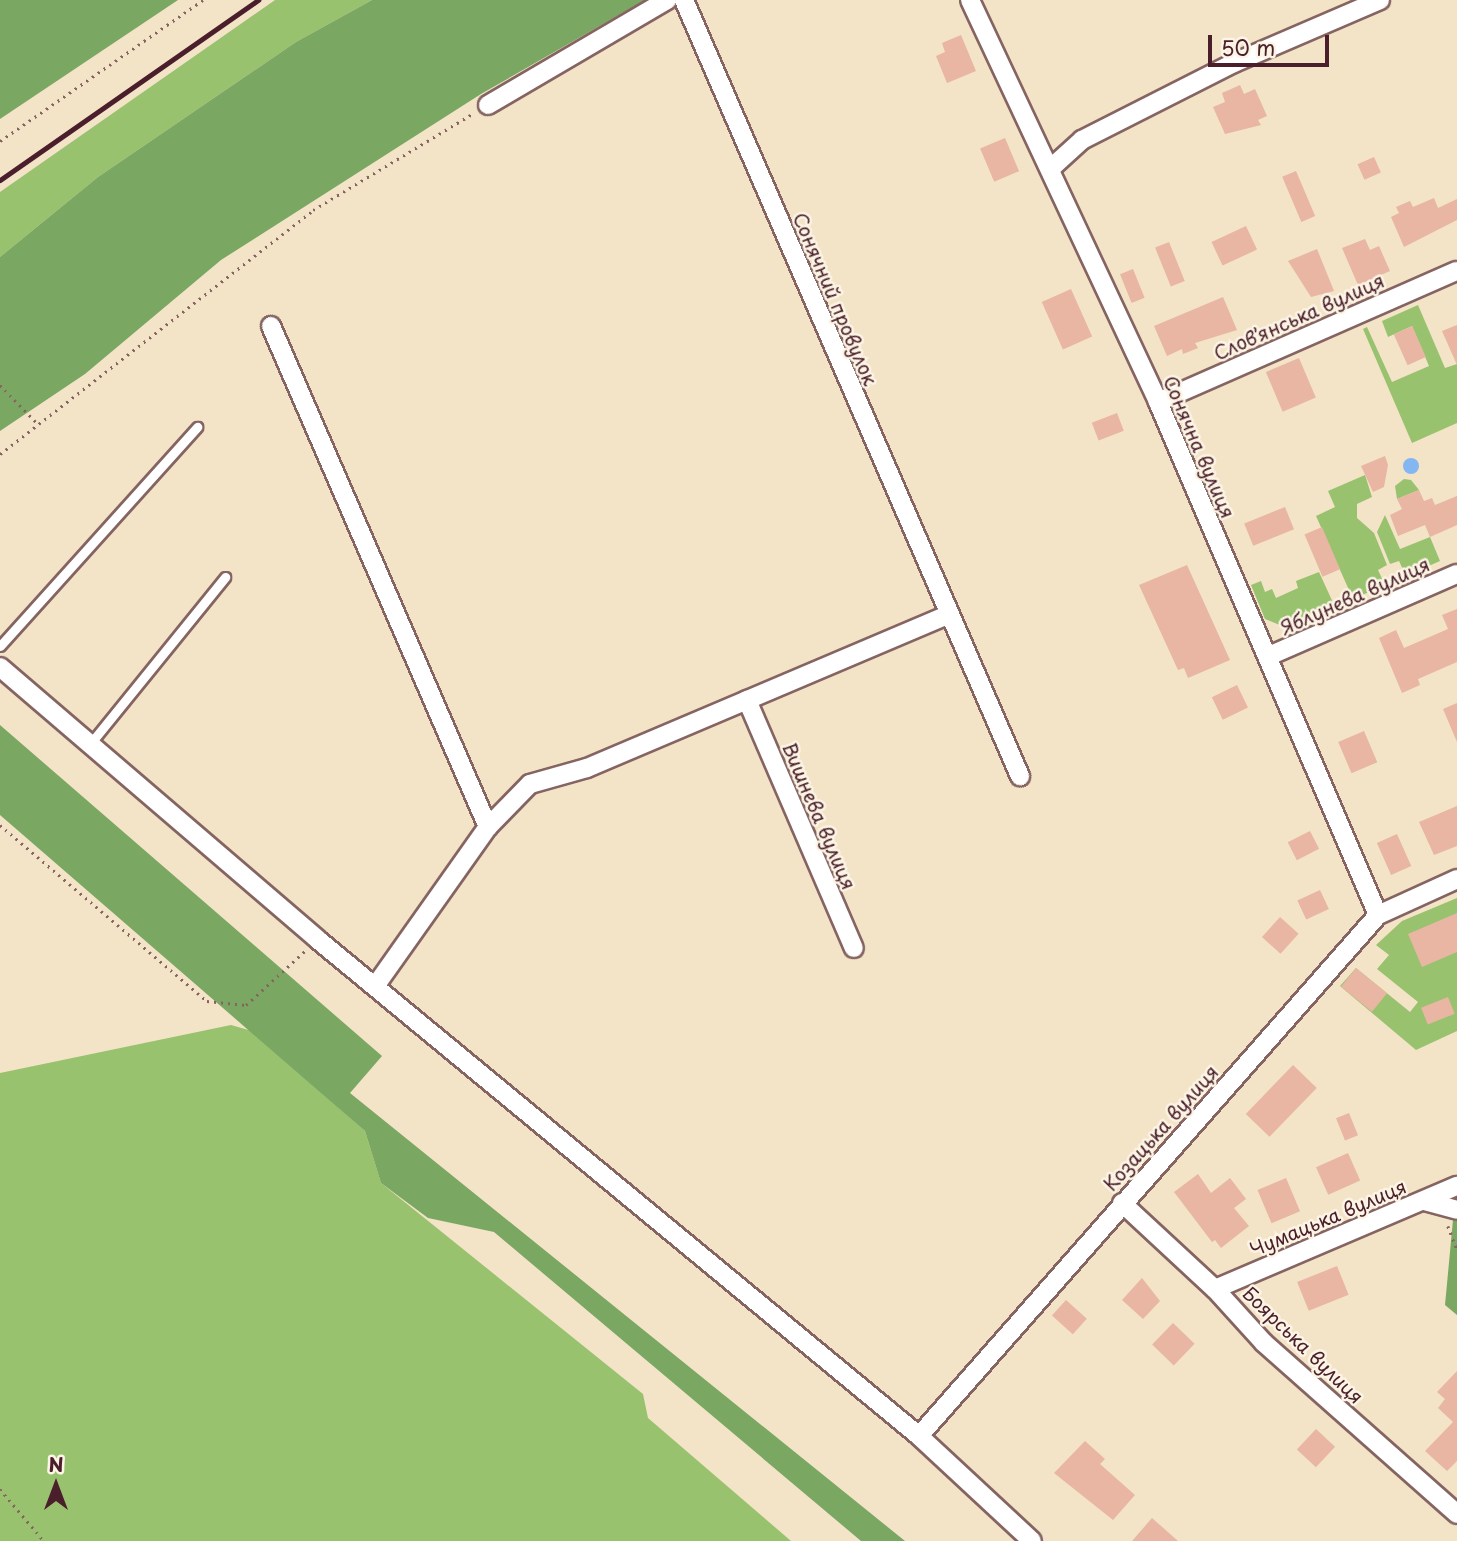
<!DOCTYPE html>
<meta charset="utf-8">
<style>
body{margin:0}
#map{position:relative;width:1457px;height:1541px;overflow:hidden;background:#f3e3c7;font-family:"Playpen Sans",sans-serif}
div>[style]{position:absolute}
.green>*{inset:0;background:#99c26f}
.forest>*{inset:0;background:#7aa862}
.water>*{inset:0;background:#84b7f1}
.round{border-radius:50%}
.building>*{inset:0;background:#e8b6a2;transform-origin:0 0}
.path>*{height:2.5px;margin-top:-1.25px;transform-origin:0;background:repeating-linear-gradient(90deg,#856462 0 2px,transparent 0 7px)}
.roads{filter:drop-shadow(2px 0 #856462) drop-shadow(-2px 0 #856462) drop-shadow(0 2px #856462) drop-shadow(0 -2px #856462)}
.lane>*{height:9px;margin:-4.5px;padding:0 4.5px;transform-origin:4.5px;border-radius:4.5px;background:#fff}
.street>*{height:18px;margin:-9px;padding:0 9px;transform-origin:9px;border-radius:9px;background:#fff}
.rail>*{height:5px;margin:-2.5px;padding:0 2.5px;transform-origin:2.5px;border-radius:2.5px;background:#4a1f2b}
span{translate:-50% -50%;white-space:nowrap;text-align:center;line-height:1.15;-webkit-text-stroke:5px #fcf5e5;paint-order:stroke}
.street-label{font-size:19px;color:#4a1f2b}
.north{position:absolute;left:21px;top:1450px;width:70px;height:70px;-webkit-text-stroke:5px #fcf5e5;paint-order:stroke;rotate:0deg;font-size:19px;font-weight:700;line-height:28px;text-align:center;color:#4a1f2b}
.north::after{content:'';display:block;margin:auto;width:24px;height:32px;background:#4a1f2b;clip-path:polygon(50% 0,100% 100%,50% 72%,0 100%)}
.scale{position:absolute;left:1208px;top:35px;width:121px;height:32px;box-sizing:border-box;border:4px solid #4a1f2b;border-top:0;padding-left:9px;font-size:21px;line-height:24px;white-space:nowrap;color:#4a1f2b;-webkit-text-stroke:5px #fcf5e5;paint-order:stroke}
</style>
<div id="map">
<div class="green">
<div style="clip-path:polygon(275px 0,372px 0,296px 42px,98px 177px,0 257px,0 192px)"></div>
<div style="clip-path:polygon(1418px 305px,1445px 368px,1457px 364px,1457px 423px,1412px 443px,1363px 329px,1367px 327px,1392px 382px,1429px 366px,1412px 326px,1388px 337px,1382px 321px)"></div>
<div style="clip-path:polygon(1365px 475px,1372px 497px,1357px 504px,1357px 518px,1374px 533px,1387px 565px,1378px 570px,1385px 585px,1353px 599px,1316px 516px,1335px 507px,1328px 491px)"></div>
<div style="clip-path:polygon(1404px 479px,1411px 480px,1419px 490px,1397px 499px,1395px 486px)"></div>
<div style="clip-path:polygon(1385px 515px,1400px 549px,1430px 537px,1440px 561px,1406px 576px,1399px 561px,1390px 564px,1377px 532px)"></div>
<div style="clip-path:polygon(1319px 572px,1335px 607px,1287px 628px,1265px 619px,1251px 585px,1261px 581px,1265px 592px,1272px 589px,1276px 598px,1298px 588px,1296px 581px)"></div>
<div style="clip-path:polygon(1457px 898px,1457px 1031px,1416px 1050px,1340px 986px,1356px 968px,1410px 1012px,1418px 1002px,1377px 969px,1389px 955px,1376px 945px,1402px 921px)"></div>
<div style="clip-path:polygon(231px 1025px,252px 1031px,365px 1131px,381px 1183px,643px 1394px,648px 1418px,791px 1541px,0 1541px,0 1073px)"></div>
</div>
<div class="forest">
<div style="clip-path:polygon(0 0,178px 0,0 119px)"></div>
<div style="clip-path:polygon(372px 0,645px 0,481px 94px,221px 260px,85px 374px,0 431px,0 257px,98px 177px,296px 42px)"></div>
<div style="clip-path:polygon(0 725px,382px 1056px,350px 1093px,905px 1541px,861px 1541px,494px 1232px,428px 1218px,381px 1183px,365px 1131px,0 815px)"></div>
<div style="clip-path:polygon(1453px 1220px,1457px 1221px,1457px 1315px,1445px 1305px)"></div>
</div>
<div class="water">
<div class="round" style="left:1403px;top:458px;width:16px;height:16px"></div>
</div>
<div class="building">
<div style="clip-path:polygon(961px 35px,976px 71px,947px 83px,936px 56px,945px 52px,942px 43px)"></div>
<div style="clip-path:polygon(1240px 85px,1244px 94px,1255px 89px,1267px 116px,1258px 120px,1261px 125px,1225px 134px,1213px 107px,1225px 102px,1222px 93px)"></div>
<div style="left:1005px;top:138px;width:36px;height:27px;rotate:67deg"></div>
<div style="left:1374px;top:157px;width:17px;height:18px;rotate:66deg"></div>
<div style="left:1296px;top:171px;width:49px;height:15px;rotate:67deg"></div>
<div style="clip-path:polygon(1434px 198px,1438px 208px,1457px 199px,1457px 220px,1404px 247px,1391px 217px,1399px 213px,1396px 207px,1410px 201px,1413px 207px)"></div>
<div style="left:1246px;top:226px;width:26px;height:38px;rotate:65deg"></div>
<div style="clip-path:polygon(1365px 239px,1370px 250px,1379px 246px,1390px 271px,1358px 285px,1342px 248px)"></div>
<div style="left:1169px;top:242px;width:42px;height:15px;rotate:68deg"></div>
<div style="clip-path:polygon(1317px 249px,1334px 291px,1311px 297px,1288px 261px)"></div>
<div style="left:1133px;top:269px;width:31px;height:14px;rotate:68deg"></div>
<div style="left:1071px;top:289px;width:52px;height:32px;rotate:66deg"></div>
<div style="clip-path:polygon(1223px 297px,1237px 330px,1195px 343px,1198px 348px,1183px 354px,1182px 349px,1167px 356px,1154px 326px)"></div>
<div style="clip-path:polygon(1457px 325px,1457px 365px,1442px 331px)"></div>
<div style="left:1412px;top:326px;width:34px;height:20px;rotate:66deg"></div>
<div style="left:1299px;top:358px;width:43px;height:36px;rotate:67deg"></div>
<div style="left:1117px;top:413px;width:19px;height:27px;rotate:69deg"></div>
<div style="clip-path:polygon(1385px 456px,1388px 465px,1384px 487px,1373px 492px,1361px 466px)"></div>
<div style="clip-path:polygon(1419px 490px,1424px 501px,1432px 498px,1435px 505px,1457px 496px,1457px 525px,1430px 537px,1425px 525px,1398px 536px,1390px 515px,1402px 509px,1397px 499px)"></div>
<div style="left:1285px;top:507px;width:24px;height:44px;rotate:68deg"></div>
<div style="left:1322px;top:527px;width:46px;height:19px;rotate:67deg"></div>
<div style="clip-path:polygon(1187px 565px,1230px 660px,1188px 678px,1184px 668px,1178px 670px,1139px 585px)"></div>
<div style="clip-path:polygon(1457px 609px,1457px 662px,1418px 679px,1420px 685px,1402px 693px,1379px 638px,1396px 630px,1404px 648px,1448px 629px,1442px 615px)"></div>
<div style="left:1237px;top:685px;width:25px;height:28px;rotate:64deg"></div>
<div style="clip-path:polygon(1457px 703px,1457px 742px,1443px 709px)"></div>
<div style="left:1364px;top:731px;width:34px;height:28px;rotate:67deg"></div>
<div style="clip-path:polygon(1457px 806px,1457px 846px,1434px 855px,1419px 822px)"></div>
<div style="left:1310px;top:831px;width:20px;height:25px;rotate:63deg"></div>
<div style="left:1397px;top:834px;width:35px;height:22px;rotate:66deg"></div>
<div style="left:1320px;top:890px;width:21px;height:25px;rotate:65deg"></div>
<div style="clip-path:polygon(1457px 913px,1457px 952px,1422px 967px,1408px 934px)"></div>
<div style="left:1280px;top:917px;width:25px;height:27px;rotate:42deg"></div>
<div style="left:1356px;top:968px;width:40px;height:24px;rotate:39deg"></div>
<div style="left:1448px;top:997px;width:18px;height:29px;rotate:68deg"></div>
<div style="left:1293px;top:1065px;width:33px;height:68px;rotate:44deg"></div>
<div style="left:1349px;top:1113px;width:24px;height:14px;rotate:68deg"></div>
<div style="left:1348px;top:1153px;width:30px;height:35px;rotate:66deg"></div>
<div style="clip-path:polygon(1198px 1174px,1211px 1193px,1230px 1178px,1246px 1199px,1234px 1208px,1249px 1226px,1221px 1248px,1215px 1240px,1212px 1242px,1174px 1192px)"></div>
<div style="left:1286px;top:1178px;width:36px;height:31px;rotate:67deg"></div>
<div style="left:1337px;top:1266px;width:31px;height:43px;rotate:68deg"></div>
<div style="clip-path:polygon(1142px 1278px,1160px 1301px,1143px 1319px,1122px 1300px)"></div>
<div style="left:1066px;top:1300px;width:28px;height:21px;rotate:42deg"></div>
<div style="left:1173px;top:1323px;width:30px;height:30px;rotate:44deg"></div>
<div style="clip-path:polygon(1457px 1371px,1457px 1461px,1447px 1471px,1425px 1451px,1453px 1422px,1438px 1408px,1445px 1399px,1437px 1392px)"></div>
<div style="left:1316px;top:1429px;width:26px;height:28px;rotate:43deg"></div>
<div style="clip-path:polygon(1085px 1441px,1105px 1459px,1100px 1464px,1135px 1495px,1113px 1520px,1054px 1473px)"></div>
<div style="clip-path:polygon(1152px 1518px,1178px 1541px,1132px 1541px)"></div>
</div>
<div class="path">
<div style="left:0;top:141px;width:247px;rotate:-34.8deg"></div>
<div style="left:0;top:385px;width:56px;rotate:45.7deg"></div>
<div style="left:0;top:454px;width:397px;rotate:-37.9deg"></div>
<div style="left:313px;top:210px;width:188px;rotate:-31.1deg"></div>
<div style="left:0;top:825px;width:272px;rotate:40.4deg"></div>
<div style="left:207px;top:1001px;width:39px;rotate:6deg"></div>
<div style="left:246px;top:1005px;width:81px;rotate:-42.5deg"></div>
<div style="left:1448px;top:1226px;width:25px;rotate:69deg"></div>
<div style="left:0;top:1489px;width:68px;rotate:49.8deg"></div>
</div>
<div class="roads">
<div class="lane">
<div style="left:0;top:646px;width:295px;rotate:-48deg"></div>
<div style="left:90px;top:744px;width:215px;rotate:-51deg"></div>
</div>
<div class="street">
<div style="left:684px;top:0;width:846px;rotate:66.59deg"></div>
<div style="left:970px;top:0;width:444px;rotate:64.9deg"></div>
<div style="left:1158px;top:402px;width:558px;rotate:66.79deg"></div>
<div style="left:488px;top:105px;width:208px;rotate:-30.4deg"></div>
<div style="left:1050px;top:169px;width:43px;rotate:-42.2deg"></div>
<div style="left:1082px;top:140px;width:170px;rotate:-26.9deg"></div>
<div style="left:1234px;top:63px;width:159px;rotate:-23.3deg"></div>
<div style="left:271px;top:326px;width:546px;rotate:66.58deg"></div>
<div style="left:1158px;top:402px;width:326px;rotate:-23.7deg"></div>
<div style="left:1269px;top:656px;width:205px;rotate:-23.6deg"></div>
<div style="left:0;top:667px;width:418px;rotate:40.6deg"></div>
<div style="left:317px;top:939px;width:781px;rotate:39.54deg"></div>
<div style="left:919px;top:1436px;width:154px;rotate:42.9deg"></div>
<div style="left:747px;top:700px;width:270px;rotate:66.7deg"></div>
<div style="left:376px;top:985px;width:194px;rotate:-54.7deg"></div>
<div style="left:488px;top:827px;width:60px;rotate:-45.7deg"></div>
<div style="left:530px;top:784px;width:59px;rotate:-15.7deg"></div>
<div style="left:587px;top:768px;width:391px;rotate:-23deg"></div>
<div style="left:1424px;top:1201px;width:34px;rotate:15deg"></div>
<div style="left:1122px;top:1203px;width:127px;rotate:42.8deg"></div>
<div style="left:1215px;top:1289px;width:73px;rotate:47.8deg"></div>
<div style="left:1264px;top:1343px;width:258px;rotate:41.5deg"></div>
<div style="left:1215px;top:1289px;width:263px;rotate:-23.1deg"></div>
<div style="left:919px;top:1436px;width:694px;rotate:-48.62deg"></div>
<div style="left:1378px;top:915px;width:87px;rotate:-24.5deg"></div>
</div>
</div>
<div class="rail">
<div style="left:0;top:180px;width:315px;rotate:-34.9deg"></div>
</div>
<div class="street-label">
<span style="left:835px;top:299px;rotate:67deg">Сонячний провулок</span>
<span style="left:1299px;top:317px;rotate:-24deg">Словʼянська вулиця</span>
<span style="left:1199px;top:447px;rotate:67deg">Сонячна вулиця</span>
<span style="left:1355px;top:596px;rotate:-24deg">Яблунева вулиця</span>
<span style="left:819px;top:816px;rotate:67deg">Вишнева вулиця</span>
<span style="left:1161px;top:1128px;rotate:-48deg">Козацька вулиця</span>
<span style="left:1328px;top:1218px;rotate:-23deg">Чумацька вулиця</span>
<span style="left:1303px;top:1345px;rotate:44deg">Боярська вулиця</span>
</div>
<div class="north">N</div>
<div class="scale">50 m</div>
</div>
